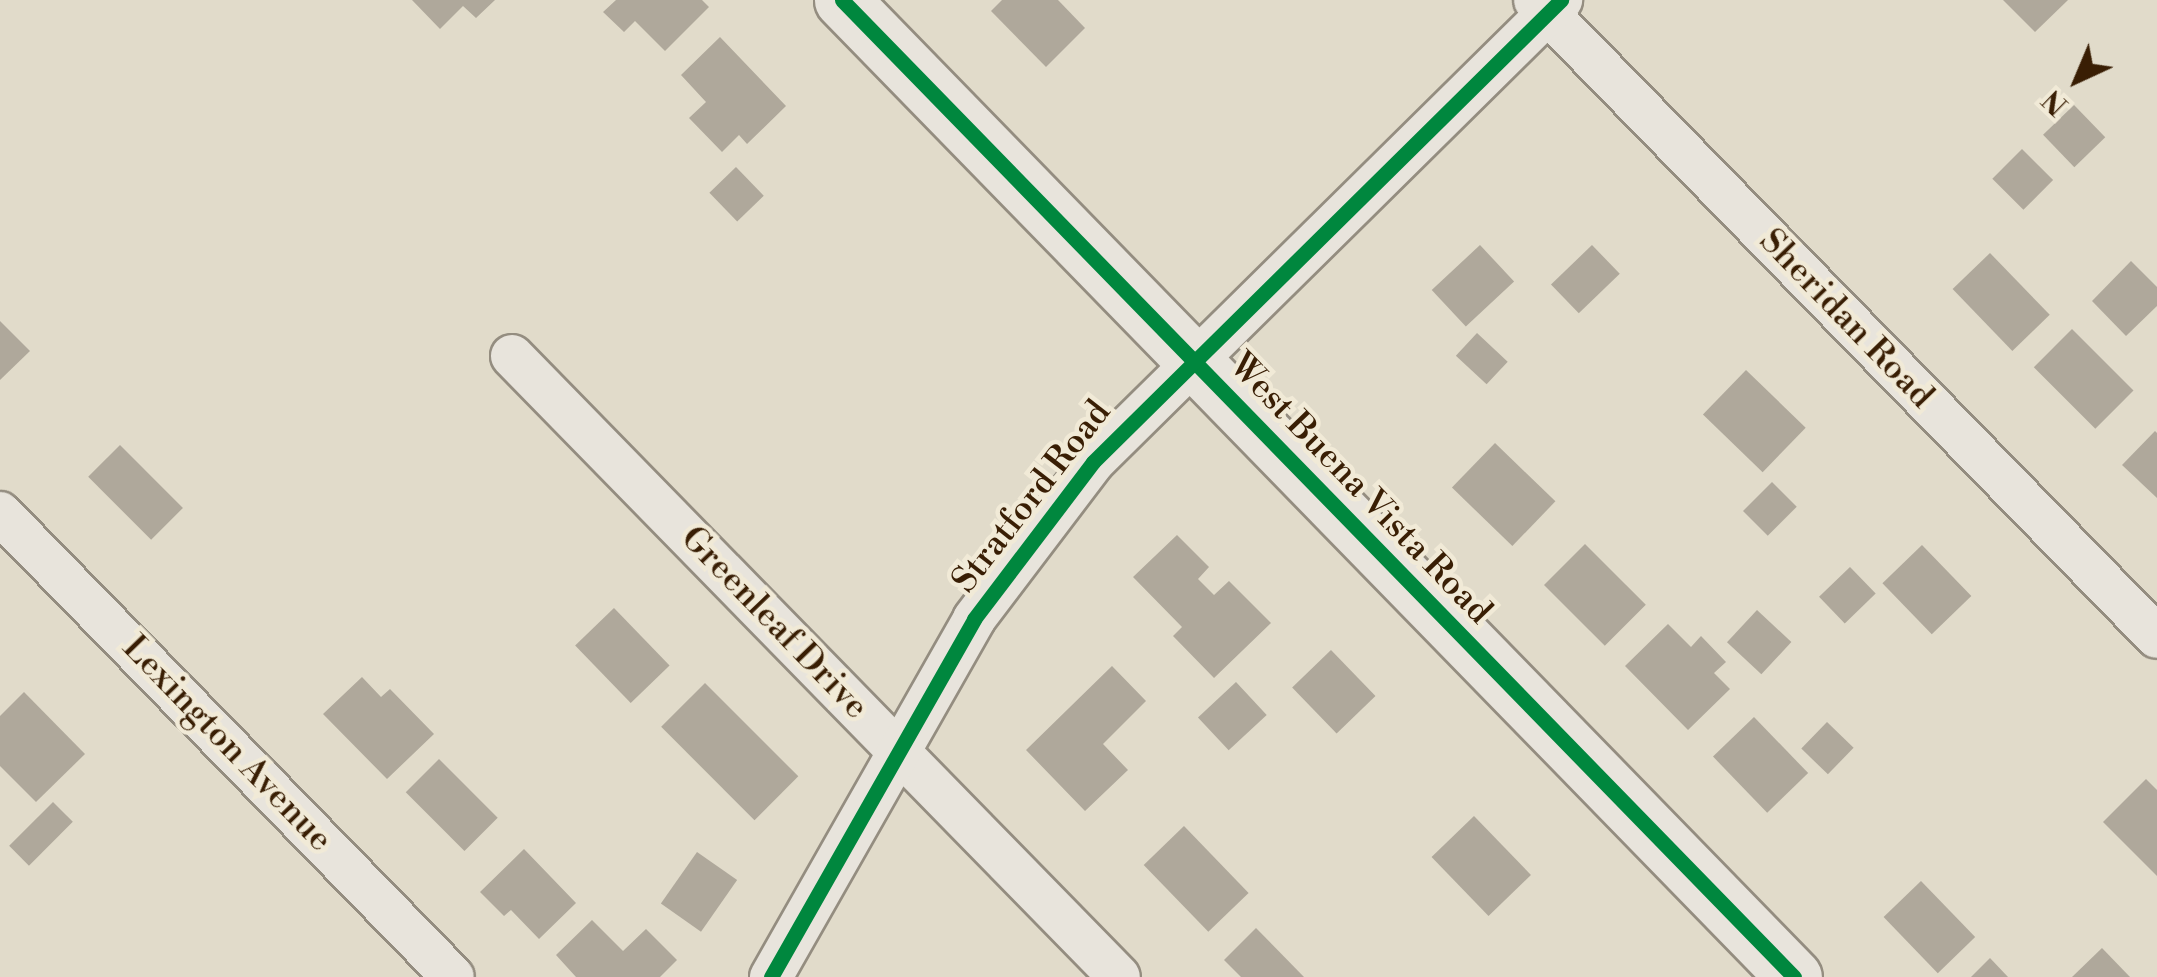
<!DOCTYPE html>
<style>
body{margin:0}
#map{position:relative;width:2157px;height:977px;overflow:hidden;background:#e1dbca;font-family:"Libre Bodoni",serif}
div>[style]{position:absolute}
.building>*{inset:0;background:#afa89b;transform-origin:0 0}
.roads{filter:drop-shadow(2px 0 #948d80) drop-shadow(-2px 0 #948d80) drop-shadow(0 2px #948d80) drop-shadow(0 -2px #948d80)}
.street>*{height:42px;margin:-21px;padding:0 21px;transform-origin:21px;border-radius:21px;background:#e8e4dc}
.secondary>*{height:55px;margin:-27.5px;padding:0 27.5px;transform-origin:27.5px;border-radius:27.5px;background:#e8e4dc}
.cycleway>*{height:15px;margin:-7.5px;padding:0 7.5px;transform-origin:7.5px;border-radius:7.5px;background:#00873e}
span{translate:-50% -50%;white-space:nowrap;text-align:center;line-height:1.15;-webkit-text-stroke:9px #f1ead7;paint-order:stroke}
.street-label{font-size:35px;color:#391e04}
.north{position:absolute;left:2027px;top:30px;width:100px;height:100px;-webkit-text-stroke:8px #f1ead7;paint-order:stroke;rotate:224deg;font-size:28px;font-weight:700;line-height:40px;text-align:center;color:#391e04}
.north::after{content:'';display:block;margin:auto;width:35px;height:45px;background:#391e04;clip-path:polygon(50% 0,100% 100%,50% 72%,0 100%)}
</style>
<div id="map">
<div class="building">
<div style="clip-path:polygon(412px 0,495px 0,476px 18px,463px 6px,440px 29px)"></div>
<div style="clip-path:polygon(616px 0,702px 0,709px 7px,665px 51px,635px 21px,624px 32px,603px 12px)"></div>
<div style="clip-path:polygon(1002px 0,1058px 0,1085px 28px,1046px 67px,991px 11px)"></div>
<div style="clip-path:polygon(2003px 0,2068px 0,2035px 32px)"></div>
<div style="clip-path:polygon(720px 37px,786px 106px,747px 144px,739px 135px,722px 152px,689px 118px,706px 102px,681px 75px)"></div>
<div style="left:2074px;top:105px;width:45px;height:43px;rotate:46deg"></div>
<div style="left:2022px;top:149px;width:44px;height:42px;rotate:45deg"></div>
<div style="left:736px;top:167px;width:40px;height:37px;rotate:46deg"></div>
<div style="left:1480px;top:245px;width:50px;height:66px;rotate:47deg"></div>
<div style="left:1592px;top:245px;width:40px;height:57px;rotate:46deg"></div>
<div style="left:1990px;top:253px;width:86px;height:52px;rotate:46deg"></div>
<div style="clip-path:polygon(2131px 261px,2157px 287px,2157px 306px,2126px 336px,2092px 301px)"></div>
<div style="clip-path:polygon(0 321px,30px 351px,0 380px)"></div>
<div style="left:2072px;top:329px;width:87px;height:54px;rotate:45deg"></div>
<div style="left:1477px;top:333px;width:42px;height:31px;rotate:43deg"></div>
<div style="left:1746px;top:370px;width:83px;height:62px;rotate:44deg"></div>
<div style="clip-path:polygon(2155px 431px,2157px 433px,2157px 498px,2122px 465px)"></div>
<div style="left:1495px;top:443px;width:84px;height:62px;rotate:44deg"></div>
<div style="left:120px;top:445px;width:89px;height:45px;rotate:45deg"></div>
<div style="left:1772px;top:482px;width:35px;height:41px;rotate:45deg"></div>
<div style="clip-path:polygon(1177px 535px,1209px 567px,1198px 579px,1214px 595px,1229px 581px,1271px 623px,1214px 678px,1173px 636px,1182px 627px,1133px 577px)"></div>
<div style="left:1585px;top:544px;width:86px;height:58px;rotate:45deg"></div>
<div style="left:1922px;top:545px;width:71px;height:55px;rotate:46deg"></div>
<div style="left:1850px;top:567px;width:37px;height:43px;rotate:46deg"></div>
<div style="left:614px;top:608px;width:80px;height:54px;rotate:46deg"></div>
<div style="left:1757px;top:610px;width:47px;height:44px;rotate:43deg"></div>
<div style="clip-path:polygon(1668px 624px,1691px 647px,1701px 636px,1726px 662px,1714px 673px,1730px 689px,1688px 730px,1625px 666px)"></div>
<div style="left:1331px;top:650px;width:64px;height:54px;rotate:46deg"></div>
<div style="clip-path:polygon(1112px 666px,1146px 701px,1103px 744px,1128px 770px,1085px 811px,1026px 750px)"></div>
<div style="clip-path:polygon(362px 677px,381px 697px,390px 689px,434px 734px,387px 779px,323px 714px)"></div>
<div style="left:1236px;top:682px;width:45px;height:52px;rotate:47deg"></div>
<div style="left:705px;top:683px;width:132px;height:62px;rotate:45deg"></div>
<div style="clip-path:polygon(24px 692px,85px 754px,36px 802px,0 766px,0 716px)"></div>
<div style="left:1754px;top:717px;width:78px;height:57px;rotate:46deg"></div>
<div style="left:1827px;top:722px;width:37px;height:37px;rotate:44deg"></div>
<div style="left:439px;top:759px;width:83px;height:47px;rotate:45deg"></div>
<div style="clip-path:polygon(2146px 779px,2157px 790px,2157px 876px,2103px 822px)"></div>
<div style="left:53px;top:802px;width:28px;height:62px;rotate:45deg"></div>
<div style="left:1474px;top:816px;width:82px;height:59px;rotate:46deg"></div>
<div style="left:1184px;top:826px;width:93px;height:56px;rotate:46deg"></div>
<div style="clip-path:polygon(524px 849px,576px 903px,539px 939px,511px 910px,504px 916px,480px 892px)"></div>
<div style="left:697px;top:852px;width:49px;height:63px;rotate:35deg"></div>
<div style="left:1921px;top:881px;width:78px;height:52px;rotate:46deg"></div>
<div style="clip-path:polygon(592px 920px,623px 951px,646px 929px,677px 960px,660px 977px,576px 977px,556px 955px)"></div>
<div style="clip-path:polygon(1256px 928px,1304px 977px,1241px 977px,1224px 960px)"></div>
<div style="clip-path:polygon(2102px 948px,2130px 977px,2072px 977px)"></div>
<div style="clip-path:polygon(1990px 958px,2008px 977px,1971px 977px)"></div>
</div>
<div class="roads">
<div class="street">
<div style="left:1535px;top:0;width:890px;rotate:45.68deg"></div>
<div style="left:512px;top:356px;width:868px;rotate:45.65deg"></div>
<div style="left:0;top:513px;width:648px;rotate:45.69deg"></div>
<div style="left:771px;top:977px;width:412px;rotate:-60.4deg"></div>
<div style="left:974px;top:619px;width:197px;rotate:-52.8deg"></div>
<div style="left:1093px;top:462px;width:658px;rotate:-44.63deg"></div>
</div>
<div class="secondary">
<div style="left:842px;top:0;width:1364px;rotate:45.74deg"></div>
</div>
</div>
<div class="cycleway">
<div style="left:842px;top:0;width:1364px;rotate:45.74deg"></div>
<div style="left:771px;top:977px;width:412px;rotate:-60.4deg"></div>
<div style="left:974px;top:619px;width:197px;rotate:-52.8deg"></div>
<div style="left:1093px;top:462px;width:658px;rotate:-44.63deg"></div>
</div>
<div class="street-label">
<span style="left:1846px;top:319px;rotate:46deg">Sheridan Road</span>
<span style="left:1360px;top:489px;rotate:46deg">West Buena Vista Road</span>
<span style="left:1032px;top:497px;rotate:-52deg">Stratford Road</span>
<span style="left:774px;top:623px;rotate:46deg">Greenleaf Drive</span>
<span style="left:227px;top:744px;rotate:46deg">Lexington Avenue</span>
</div>
<div class="north">N</div>
</div>
